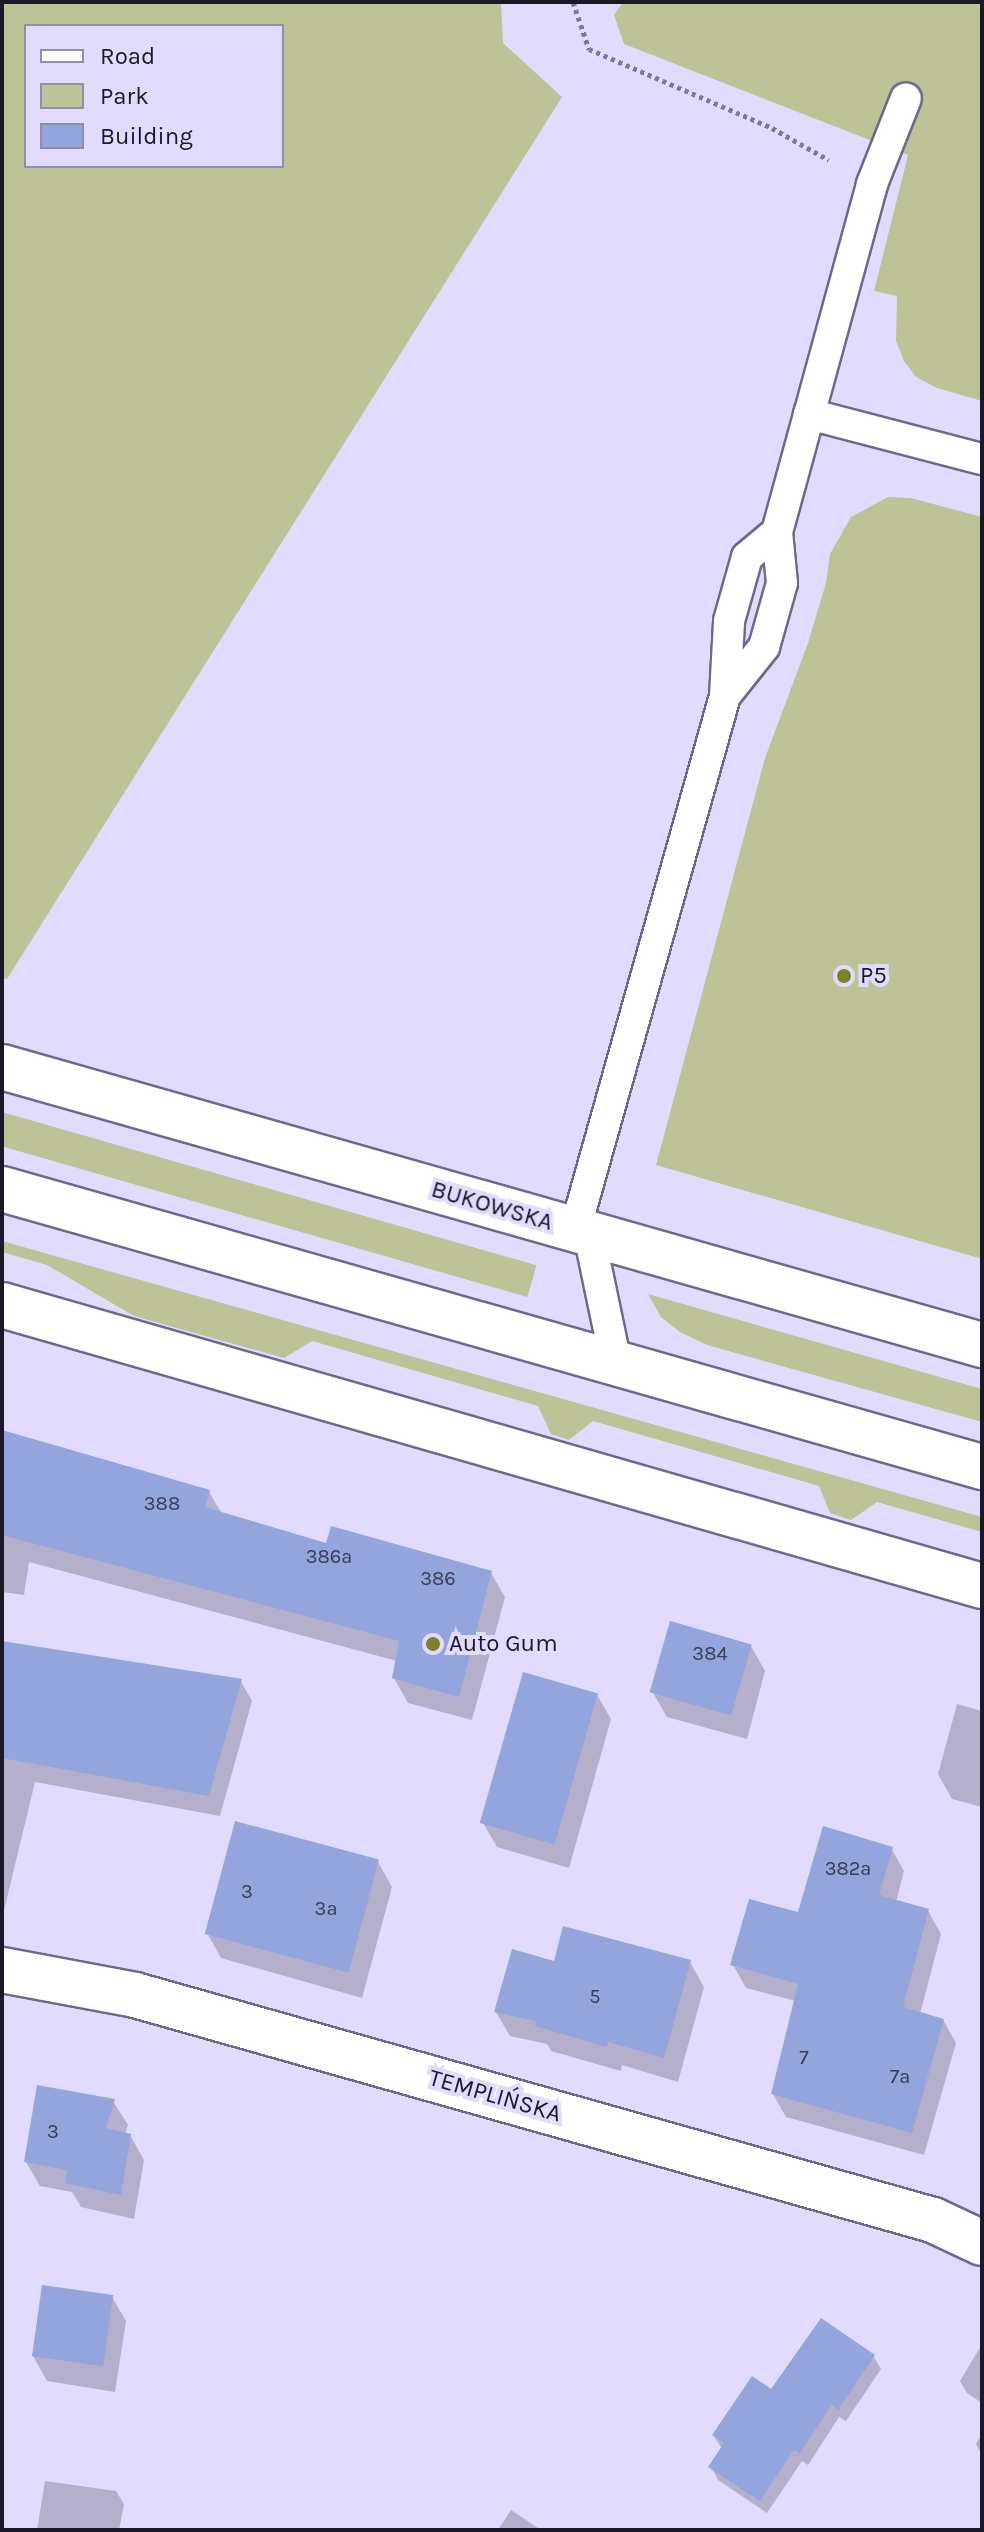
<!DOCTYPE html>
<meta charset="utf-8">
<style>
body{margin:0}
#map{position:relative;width:984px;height:2532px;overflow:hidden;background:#e1dcfe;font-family:Karla,sans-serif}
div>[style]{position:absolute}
.green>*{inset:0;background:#bec297;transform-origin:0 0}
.shadow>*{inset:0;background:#0003}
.building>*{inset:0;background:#94a4dd;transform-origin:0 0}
.path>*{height:5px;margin-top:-2.5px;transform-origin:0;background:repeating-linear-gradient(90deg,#7d7a92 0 4px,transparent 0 8px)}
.roads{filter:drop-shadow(2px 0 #6e688d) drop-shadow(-2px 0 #6e688d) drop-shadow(0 2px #6e688d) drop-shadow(0 -2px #6e688d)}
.service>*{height:30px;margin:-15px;padding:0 15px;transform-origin:15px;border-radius:15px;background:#fff}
.minor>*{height:44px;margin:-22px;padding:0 22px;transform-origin:22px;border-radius:22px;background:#fff}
.secondary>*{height:44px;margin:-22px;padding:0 22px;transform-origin:22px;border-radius:22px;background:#fff}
.dots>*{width:22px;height:22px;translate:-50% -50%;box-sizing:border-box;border:4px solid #e1dcfe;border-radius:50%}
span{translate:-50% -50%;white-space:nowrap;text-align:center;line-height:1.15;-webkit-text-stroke:8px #e1dcfe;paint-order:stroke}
.number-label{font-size:20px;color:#393c55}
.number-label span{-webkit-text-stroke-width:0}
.poi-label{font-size:24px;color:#1b1928}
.left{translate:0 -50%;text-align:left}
.street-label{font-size:24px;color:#1b1928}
.frame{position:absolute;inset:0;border:4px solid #1b1928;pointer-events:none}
.legend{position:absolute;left:24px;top:24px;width:260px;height:144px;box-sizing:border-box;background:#e1dcfe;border:2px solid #928ea8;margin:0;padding:10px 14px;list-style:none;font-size:24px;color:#1b1928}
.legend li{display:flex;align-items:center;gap:16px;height:40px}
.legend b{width:40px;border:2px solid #928ea8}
</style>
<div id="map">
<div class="green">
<div style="clip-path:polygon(evenodd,2px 2px,501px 2px,503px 43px,562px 97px,7px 979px,2px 978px,2px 2px,282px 26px,282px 166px,26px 166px,26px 26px,282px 26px)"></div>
<div style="clip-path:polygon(623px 2px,982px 2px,982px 401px,937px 388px,916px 377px,904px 361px,896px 341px,897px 296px,874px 291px,908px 155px,624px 44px,614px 15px)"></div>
<div style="clip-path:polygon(888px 497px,911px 498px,982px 517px,982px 1259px,656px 1165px,765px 758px,808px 643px,826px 583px,830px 554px,851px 517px)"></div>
<div style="left:2px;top:1112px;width:556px;height:33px;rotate:16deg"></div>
<div style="clip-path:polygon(2px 1241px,982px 1517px,982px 1532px,877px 1502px,851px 1520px,830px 1513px,819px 1486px,593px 1421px,569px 1440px,551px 1434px,538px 1406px,312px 1341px,284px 1358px,134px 1316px,47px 1265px,2px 1252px)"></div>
<div style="clip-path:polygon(648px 1294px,982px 1389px,982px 1422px,707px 1345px,680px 1332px,661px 1317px)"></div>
</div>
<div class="shadow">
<div style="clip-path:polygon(2px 1433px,209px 1492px,222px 1514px,328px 1545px,491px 1573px,505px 1597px,472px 1720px,408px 1703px,394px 1678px,397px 1661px,29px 1562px,24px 1595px,2px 1592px)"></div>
<div style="clip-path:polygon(2px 1643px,240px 1680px,252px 1701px,220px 1816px,35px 1782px,2px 1919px)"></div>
<div style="clip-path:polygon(751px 1646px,765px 1671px,747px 1739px,667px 1717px,653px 1693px)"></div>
<div style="clip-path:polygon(597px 1695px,611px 1719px,569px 1868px,497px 1847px,483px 1823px)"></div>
<div style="clip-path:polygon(957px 1704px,982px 1711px,982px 1807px,952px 1799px,938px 1774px)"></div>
<div style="clip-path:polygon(891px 1848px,904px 1871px,896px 1902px,928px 1911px,941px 1934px,920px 2014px,943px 2020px,956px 2043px,924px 2155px,786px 2117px,773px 2094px,796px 2001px,746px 1988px,733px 1965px)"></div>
<div style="clip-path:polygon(378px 1862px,392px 1887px,362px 1998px,221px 1958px,207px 1933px)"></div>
<div style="clip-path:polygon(690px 1962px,704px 1987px,678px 2082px,622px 2065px,621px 2071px,551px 2051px,547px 2044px,510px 2036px,496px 2012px)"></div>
<div style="clip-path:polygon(113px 2101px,128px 2125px,125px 2134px,130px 2135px,144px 2160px,134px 2219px,81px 2207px,72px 2192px,40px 2186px,26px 2162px)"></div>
<div style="clip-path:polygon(112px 2297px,126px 2321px,115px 2392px,47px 2381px,33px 2356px)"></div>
<div style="clip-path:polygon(982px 2344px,982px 2403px,967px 2393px,960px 2381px)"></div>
<div style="clip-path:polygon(874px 2357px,881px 2369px,846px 2421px,839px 2417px,808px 2465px,802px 2461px,767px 2513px,718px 2480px,711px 2467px,722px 2449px,714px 2436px,772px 2392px)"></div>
<div style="clip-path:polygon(982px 2434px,982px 2455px,976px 2444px)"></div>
<div style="clip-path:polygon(45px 2481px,116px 2491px,124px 2504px,119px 2530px,37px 2530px)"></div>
<div style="clip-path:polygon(511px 2510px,541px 2530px,498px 2530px)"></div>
</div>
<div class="building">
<div style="clip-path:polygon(2px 1430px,210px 1490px,205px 1507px,326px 1543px,331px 1526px,492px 1571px,459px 1697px,392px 1678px,399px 1641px,2px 1535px)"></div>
<div style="left:670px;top:1621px;width:85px;height:74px;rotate:16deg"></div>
<div style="clip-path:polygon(2px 1641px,242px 1679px,209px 1796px,2px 1758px)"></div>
<div style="left:523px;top:1672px;width:78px;height:157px;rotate:16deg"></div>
<div style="left:235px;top:1821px;width:149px;height:117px;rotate:15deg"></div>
<div style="clip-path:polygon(823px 1826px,893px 1847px,879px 1895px,929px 1909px,903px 2007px,944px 2019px,912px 2133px,771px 2094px,798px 1984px,730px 1965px,749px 1899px,798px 1912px)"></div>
<div style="clip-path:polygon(563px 1926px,691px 1960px,664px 2058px,608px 2042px,607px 2047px,535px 2026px,536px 2021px,494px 2012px,512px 1949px,554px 1961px)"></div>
<div style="clip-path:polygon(37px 2085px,115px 2099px,106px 2128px,131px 2134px,121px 2195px,65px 2183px,67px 2170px,24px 2162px)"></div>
<div style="left:42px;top:2285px;width:72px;height:72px;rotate:8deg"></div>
<div style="clip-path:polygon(821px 2318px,875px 2355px,838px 2410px,832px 2405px,800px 2453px,794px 2450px,760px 2501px,708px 2467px,724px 2443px,712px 2435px,752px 2376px,771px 2389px)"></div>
</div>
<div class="path">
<div style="left:573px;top:2px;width:50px;rotate:71.2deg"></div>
<div style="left:589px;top:49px;width:199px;rotate:23.3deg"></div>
<div style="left:772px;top:128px;width:65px;rotate:29.3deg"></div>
</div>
<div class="roads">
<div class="service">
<div style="left:809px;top:414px;width:179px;rotate:14.6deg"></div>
<div style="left:725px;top:696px;width:63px;rotate:-51.5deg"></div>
<div style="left:764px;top:647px;width:66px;rotate:-74.3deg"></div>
<div style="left:782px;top:583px;width:51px;rotate:-95.6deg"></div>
<div style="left:777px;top:532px;width:361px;rotate:-74.7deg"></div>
<div style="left:872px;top:184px;width:92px;rotate:-68.4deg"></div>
<div style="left:575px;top:1230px;width:555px;rotate:-74.31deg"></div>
<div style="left:725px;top:696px;width:75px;rotate:-86.9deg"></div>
<div style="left:729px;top:621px;width:66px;rotate:-74.3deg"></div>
<div style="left:747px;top:557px;width:39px;rotate:-40deg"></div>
<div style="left:589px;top:1234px;width:132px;rotate:78.2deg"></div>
</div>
<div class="minor">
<div style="left:2px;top:1305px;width:1019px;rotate:16deg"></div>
<div style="left:2px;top:1970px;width:135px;rotate:10.6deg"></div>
<div style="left:135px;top:1995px;width:829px;rotate:15.75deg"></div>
<div style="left:933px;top:2220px;width:54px;rotate:25.1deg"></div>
</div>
<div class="secondary">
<div style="left:2px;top:1067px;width:1019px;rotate:15.84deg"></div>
<div style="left:2px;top:1189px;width:1019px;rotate:15.84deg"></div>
</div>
</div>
<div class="dots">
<div style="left:844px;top:976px;background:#7d812b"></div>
<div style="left:433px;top:1644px;background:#7d812b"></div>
</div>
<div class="number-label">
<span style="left:162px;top:1503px">388</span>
<span style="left:329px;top:1556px">386a</span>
<span style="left:438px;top:1578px">386</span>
<span style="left:710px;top:1653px">384</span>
<span style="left:848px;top:1868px">382a</span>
<span style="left:247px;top:1891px">3</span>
<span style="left:326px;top:1908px">3a</span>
<span style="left:595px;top:1996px">5</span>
<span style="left:804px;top:2057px">7</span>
<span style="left:900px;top:2076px">7a</span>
<span style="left:53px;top:2131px">3</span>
</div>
<div class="poi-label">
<span class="left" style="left:860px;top:976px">P5</span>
<span class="left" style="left:449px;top:1644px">Auto Gum</span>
</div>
<div class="street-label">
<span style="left:492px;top:1206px;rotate:16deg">BUKOWSKA</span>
<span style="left:495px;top:2096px;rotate:16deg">TEMPLIŃSKA</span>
</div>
<div class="frame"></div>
<ul class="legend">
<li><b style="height:10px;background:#fff"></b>Road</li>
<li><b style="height:22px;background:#bec297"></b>Park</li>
<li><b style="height:22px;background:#94a4dd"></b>Building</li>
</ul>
</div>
